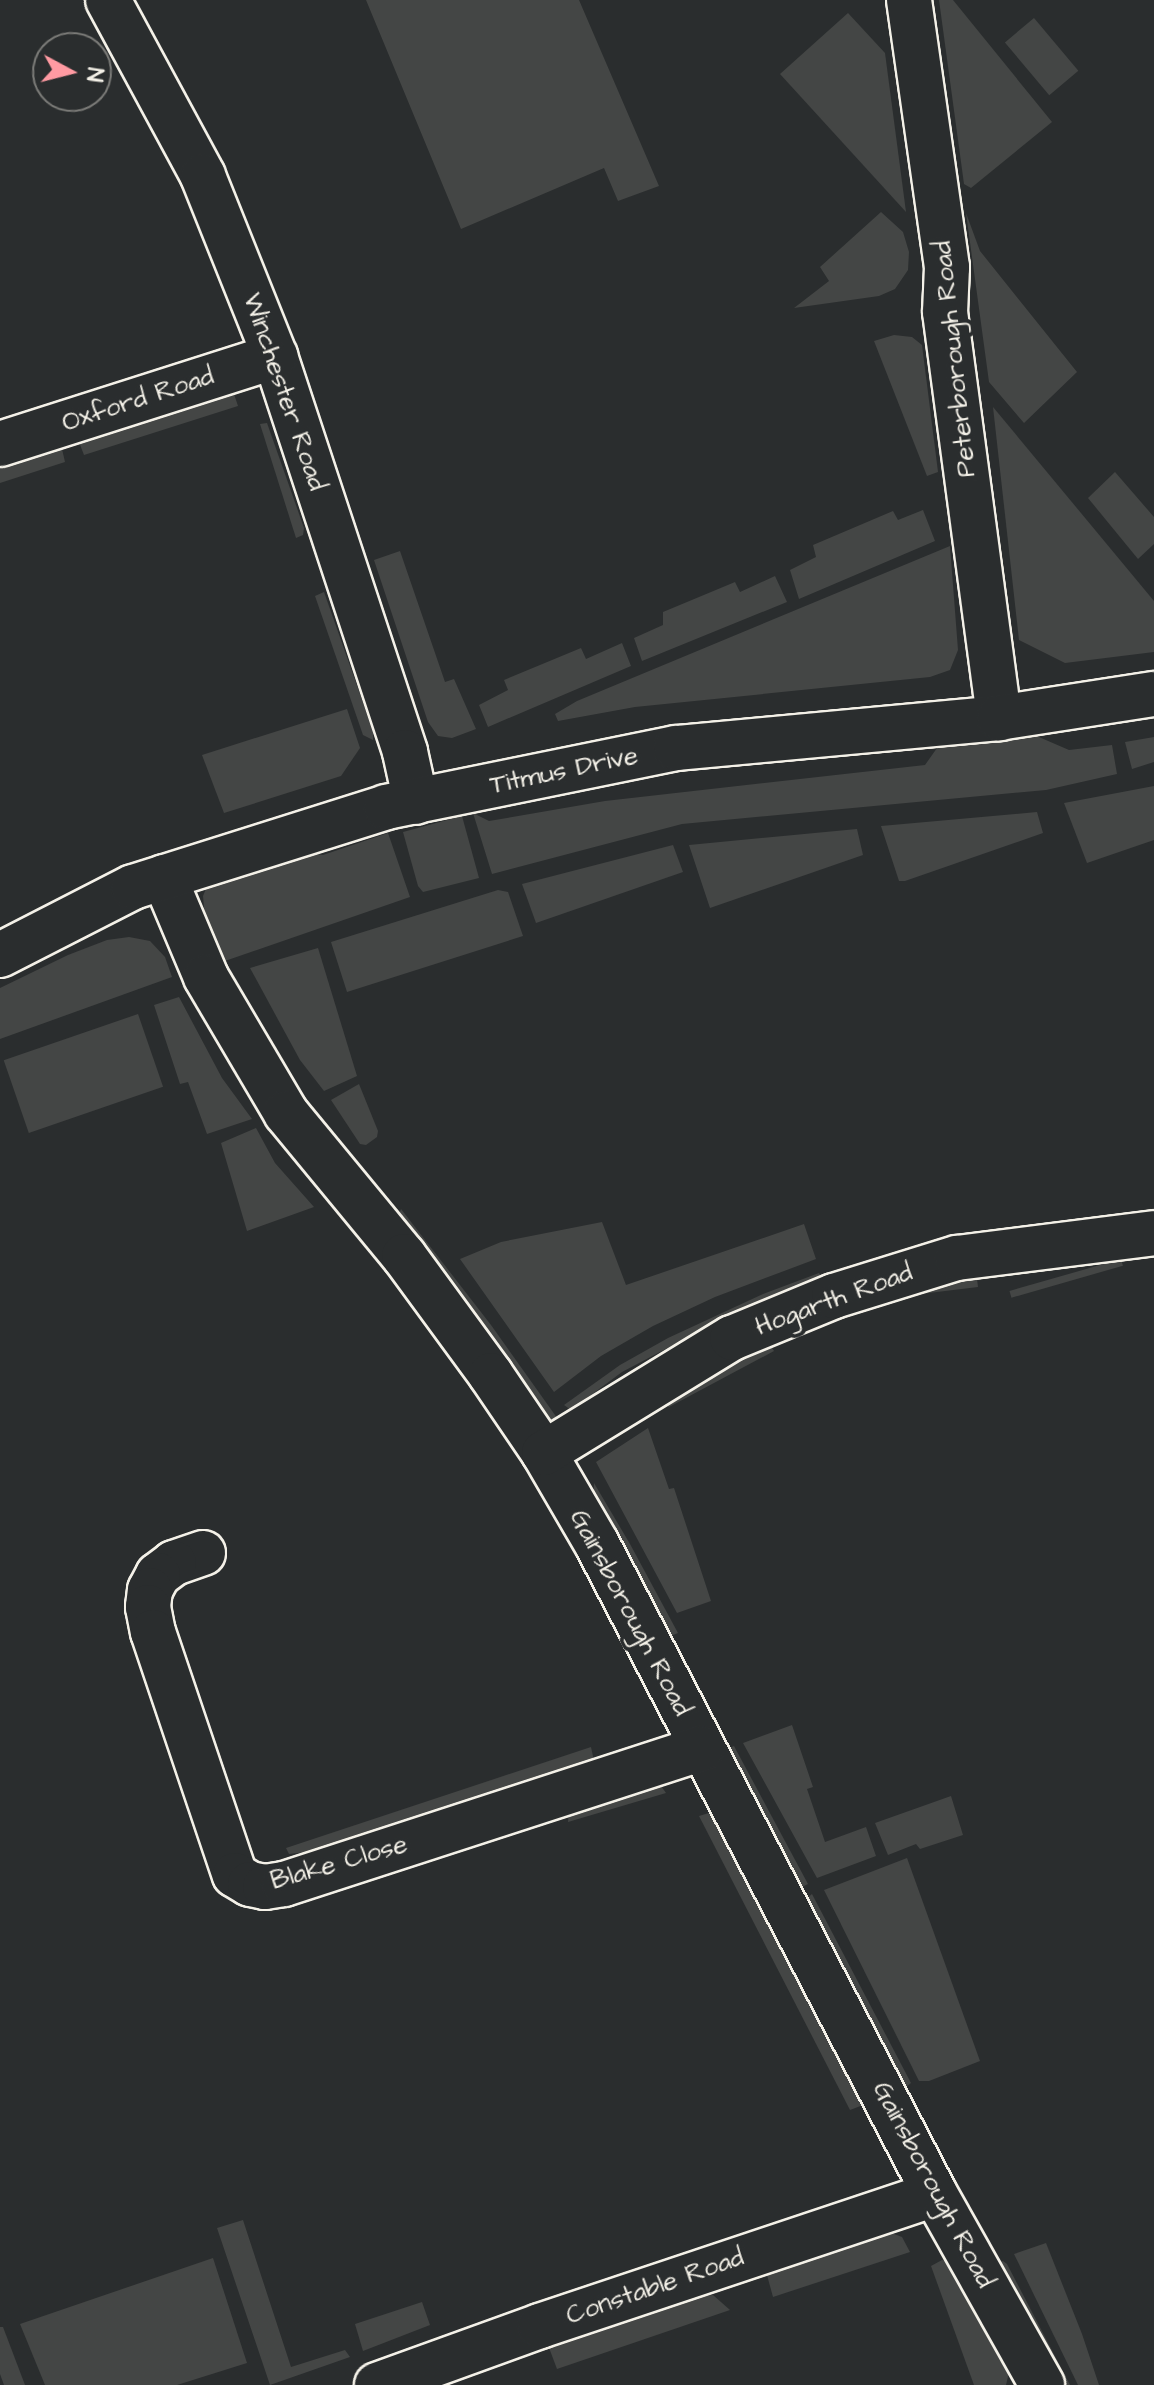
<!DOCTYPE html>
<style>
body{margin:0}
#map{position:relative;width:1154px;height:2385px;overflow:hidden;background:#2a2d2e;font-family:"Architects Daughter",sans-serif}
div>[style]{position:absolute}
.green>*{inset:0;background:#444645;transform-origin:0 0}
.roads{filter:drop-shadow(2px 0 #f4f1e8) drop-shadow(-2px 0 #f4f1e8) drop-shadow(0 2px #f4f1e8) drop-shadow(0 -2px #f4f1e8)}
.minor>*{height:44px;margin:-22px;padding:0 22px;transform-origin:22px;border-radius:22px;background:#2a2d2e}
span{translate:-50% -50%;white-space:nowrap;text-align:center;line-height:1.15;-webkit-text-stroke:8px #2a2d2e;paint-order:stroke}
.street-label{font-size:26px;color:#f4f1e8}
.north{position:absolute;left:32px;top:32px;width:80px;height:80px;box-sizing:border-box;background:#2a2d2e;border:2px solid #7b7b78;border-radius:50%;rotate:97deg;font-size:22px;font-weight:700;line-height:32px;text-align:center;color:#f4f1e8}
.north::after{content:'';display:block;margin:auto;width:28px;height:36px;background:#ff9aa2;clip-path:polygon(50% 0,100% 100%,50% 72%,0 100%)}
</style>
<div id="map">
<div class="green">
<div style="clip-path:polygon(366px 0,579px 0,659px 186px,618px 201px,604px 168px,461px 229px)"></div>
<div style="clip-path:polygon(939px 0,953px 0,1052px 122px,971px 188px,964px 184px)"></div>
<div style="clip-path:polygon(848px 13px,885px 53px,906px 212px,780px 74px)"></div>
<div style="left:1034px;top:18px;width:69px;height:38px;rotate:50deg"></div>
<div style="clip-path:polygon(881px 212px,903px 232px,909px 252px,908px 270px,895px 289px,879px 296px,794px 308px,829px 281px,820px 267px)"></div>
<div style="clip-path:polygon(966px 213px,980px 251px,1077px 372px,1024px 423px,989px 382px)"></div>
<div style="clip-path:polygon(894px 335px,912px 337px,922px 345px,938px 472px,927px 476px,874px 341px)"></div>
<div style="clip-path:polygon(233px 391px,238px 406px,84px 455px,79px 442px,84px 433px)"></div>
<div style="clip-path:polygon(993px 407px,1154px 601px,1154px 652px,1065px 663px,1019px 640px)"></div>
<div style="clip-path:polygon(267px 423px,304px 528px,303px 535px,296px 538px,260px 424px)"></div>
<div style="clip-path:polygon(52px 447px,62px 449px,65px 462px,0 483px,0 462px)"></div>
<div style="clip-path:polygon(1115px 472px,1154px 517px,1154px 544px,1138px 559px,1088px 498px)"></div>
<div style="clip-path:polygon(923px 510px,935px 541px,799px 599px,790px 570px,816px 557px,813px 545px,893px 511px,898px 520px)"></div>
<div style="clip-path:polygon(950px 546px,958px 650px,950px 670px,930px 677px,635px 707px,558px 721px,555px 714px,577px 701px)"></div>
<div style="clip-path:polygon(400px 551px,445px 682px,454px 679px,476px 729px,452px 738px,438px 736px,428px 722px,374px 560px)"></div>
<div style="clip-path:polygon(775px 576px,787px 602px,642px 661px,634px 638px,663px 625px,663px 612px,735px 582px,740px 592px)"></div>
<div style="clip-path:polygon(324px 592px,373px 731px,373px 740px,363px 735px,315px 596px)"></div>
<div style="clip-path:polygon(622px 643px,631px 666px,488px 727px,479px 705px,508px 690px,504px 680px,581px 648px,586px 659px)"></div>
<div style="clip-path:polygon(347px 709px,360px 748px,341px 776px,224px 813px,202px 755px)"></div>
<div style="clip-path:polygon(1032px 734px,1069px 750px,1112px 745px,1117px 774px,1046px 790px,682px 824px,492px 874px,473px 813px,489px 821px,605px 801px,925px 765px,942px 741px)"></div>
<div style="clip-path:polygon(1154px 737px,1154px 762px,1132px 769px,1125px 742px)"></div>
<div style="clip-path:polygon(1154px 786px,1154px 840px,1087px 863px,1064px 803px)"></div>
<div style="clip-path:polygon(1037px 812px,1043px 833px,905px 881px,899px 881px,881px 826px)"></div>
<div style="clip-path:polygon(462px 816px,479px 878px,423px 892px,418px 886px,403px 832px)"></div>
<div style="clip-path:polygon(857px 829px,863px 855px,710px 908px,689px 845px)"></div>
<div style="clip-path:polygon(388px 833px,410px 897px,222px 962px,205px 918px,203px 896px,209px 881px,301px 852px,323px 855px)"></div>
<div style="clip-path:polygon(673px 845px,683px 872px,536px 923px,522px 884px)"></div>
<div style="clip-path:polygon(498px 890px,508px 892px,523px 936px,347px 992px,331px 942px)"></div>
<div style="clip-path:polygon(129px 937px,150px 941px,165px 957px,172px 977px,0 1039px,0 988px,68px 955px,107px 940px)"></div>
<div style="clip-path:polygon(318px 948px,357px 1076px,324px 1091px,300px 1060px,250px 968px)"></div>
<div style="clip-path:polygon(179px 997px,222px 1078px,252px 1119px,207px 1134px,188px 1082px,180px 1084px,154px 1005px)"></div>
<div style="left:138px;top:1014px;width:77px;height:142px;rotate:71deg"></div>
<div style="clip-path:polygon(359px 1084px,378px 1131px,377px 1137px,366px 1145px,360px 1144px,331px 1100px)"></div>
<div style="clip-path:polygon(256px 1128px,275px 1163px,314px 1207px,247px 1231px,221px 1143px)"></div>
<div style="clip-path:polygon(401px 1209px,491px 1325px,560px 1422px,552px 1425px,399px 1214px)"></div>
<div style="clip-path:polygon(602px 1222px,626px 1285px,804px 1224px,816px 1259px,715px 1297px,653px 1326px,601px 1356px,554px 1392px,460px 1259px,501px 1242px)"></div>
<div style="left:1121px;top:1259px;width:7px;height:116px;rotate:74deg"></div>
<div style="clip-path:polygon(819px 1273px,823px 1279px,715px 1323px,622px 1372px,571px 1410px,564px 1405px,620px 1365px,668px 1338px,763px 1294px)"></div>
<div style="left:977px;top:1279px;width:8px;height:91px;rotate:83deg"></div>
<div style="clip-path:polygon(770px 1344px,774px 1351px,669px 1407px,663px 1403px)"></div>
<div style="clip-path:polygon(648px 1428px,669px 1489px,674px 1488px,711px 1601px,677px 1613px,596px 1462px)"></div>
<div style="clip-path:polygon(594px 1483px,630px 1544px,678px 1633px,666px 1638px,593px 1502px)"></div>
<div style="clip-path:polygon(792px 1725px,813px 1787px,807px 1789px,825px 1842px,866px 1827px,876px 1856px,817px 1878px,743px 1743px)"></div>
<div style="clip-path:polygon(734px 1746px,808px 1884px,800px 1888px,727px 1749px)"></div>
<div style="clip-path:polygon(591px 1747px,594px 1761px,315px 1851px,289px 1854px,286px 1848px)"></div>
<div style="clip-path:polygon(659px 1783px,666px 1793px,568px 1822px,569px 1811px)"></div>
<div style="clip-path:polygon(951px 1796px,963px 1835px,920px 1849px,916px 1844px,888px 1855px,875px 1823px)"></div>
<div style="clip-path:polygon(712px 1812px,871px 2102px,850px 2110px,699px 1816px)"></div>
<div style="clip-path:polygon(907px 1858px,980px 2061px,929px 2081px,919px 2081px,824px 1890px)"></div>
<div style="clip-path:polygon(812px 1894px,911px 2083px,906px 2087px,806px 1899px)"></div>
<div style="clip-path:polygon(243px 2220px,291px 2367px,345px 2350px,350px 2357px,270px 2385px,217px 2228px)"></div>
<div style="clip-path:polygon(889px 2232px,902px 2237px,910px 2252px,773px 2297px,767px 2275px,770px 2270px)"></div>
<div style="clip-path:polygon(1046px 2243px,1082px 2334px,1099px 2385px,1078px 2385px,1014px 2254px)"></div>
<div style="clip-path:polygon(213px 2258px,247px 2363px,177px 2385px,45px 2385px,20px 2324px)"></div>
<div style="clip-path:polygon(942px 2260px,955px 2263px,1010px 2368px,1006px 2385px,974px 2385px,931px 2266px)"></div>
<div style="clip-path:polygon(1003px 2261px,1007px 2264px,1070px 2385px,1058px 2385px,997px 2263px)"></div>
<div style="clip-path:polygon(713px 2295px,730px 2310px,557px 2369px,548px 2345px,696px 2297px)"></div>
<div style="clip-path:polygon(422px 2302px,430px 2325px,363px 2351px,355px 2324px)"></div>
<div style="clip-path:polygon(0 2327px,3px 2327px,25px 2385px,4px 2385px,0 2374px)"></div>
</div>
<div class="roads">
<div class="minor">
<div style="left:108px;top:0;width:200px;rotate:61.6deg"></div>
<div style="left:203px;top:176px;width:194px;rotate:68.2deg"></div>
<div style="left:275px;top:356px;width:417px;rotate:71.8deg"></div>
<div style="left:405px;top:752px;width:51px;rotate:77.6deg"></div>
<div style="left:909px;top:0;width:270px;rotate:81.9deg"></div>
<div style="left:947px;top:267px;width:45px;rotate:92.5deg"></div>
<div style="left:945px;top:312px;width:410px;rotate:82.4deg"></div>
<div style="left:0;top:444px;width:289px;rotate:-17.7deg"></div>
<div style="left:164px;top:877px;width:108px;rotate:67.2deg"></div>
<div style="left:206px;top:977px;width:158px;rotate:59.5deg"></div>
<div style="left:286px;top:1113px;width:185px;rotate:50.5deg"></div>
<div style="left:404px;top:1256px;width:147px;rotate:53.8deg"></div>
<div style="left:491px;top:1375px;width:94px;rotate:55.8deg"></div>
<div style="left:544px;top:1453px;width:105px;rotate:59.8deg"></div>
<div style="left:597px;top:1544px;width:733px;rotate:62.53deg"></div>
<div style="left:935px;top:2194px;width:219px;rotate:60.7deg"></div>
<div style="left:0;top:955px;width:149px;rotate:-27.1deg"></div>
<div style="left:133px;top:887px;width:265px;rotate:-17.5deg"></div>
<div style="left:386px;top:807px;width:296px;rotate:-11.5deg"></div>
<div style="left:676px;top:748px;width:324px;rotate:-5.3deg"></div>
<div style="left:999px;top:718px;width:157px;rotate:-8.8deg"></div>
<div style="left:544px;top:1453px;width:220px;rotate:-31.5deg"></div>
<div style="left:732px;top:1338px;width:110px;rotate:-22.4deg"></div>
<div style="left:834px;top:1296px;width:129px;rotate:-17.2deg"></div>
<div style="left:957px;top:1258px;width:199px;rotate:-7.2deg"></div>
<div style="left:203px;top:1553px;width:31px;rotate:161deg"></div>
<div style="left:174px;top:1563px;width:20px;rotate:143deg"></div>
<div style="left:158px;top:1575px;width:17px;rotate:118deg"></div>
<div style="left:150px;top:1590px;width:17px;rotate:97deg"></div>
<div style="left:148px;top:1607px;width:25px;rotate:79deg"></div>
<div style="left:153px;top:1632px;width:256px;rotate:71.4deg"></div>
<div style="left:235px;top:1875px;width:17px;rotate:31deg"></div>
<div style="left:250px;top:1884px;width:15px;rotate:11deg"></div>
<div style="left:265px;top:1887px;width:19px;rotate:-9deg"></div>
<div style="left:284px;top:1884px;width:440px;rotate:-18deg"></div>
<div style="left:377px;top:2385px;width:173px;rotate:-19.9deg"></div>
<div style="left:540px;top:2326px;width:416px;rotate:-18.5deg"></div>
</div>
</div>
<div class="street-label">
<span style="left:955px;top:359px;rotate:-96deg">Peterborough Road</span>
<span style="left:284px;top:392px;rotate:71deg">Winchester Road</span>
<span style="left:138px;top:400px;rotate:-18deg">Oxford Road</span>
<span style="left:564px;top:771px;rotate:-12deg">Titmus Drive</span>
<span style="left:834px;top:1300px;rotate:-20deg">Hogarth Road</span>
<span style="left:630px;top:1613px;rotate:62deg">Gainsborough Road</span>
<span style="left:339px;top:1863px;rotate:-16deg">Blake Close</span>
<span style="left:933px;top:2185px;rotate:62deg">Gainsborough Road</span>
<span style="left:655px;top:2287px;rotate:-19deg">Constable Road</span>
</div>
<div class="north">N</div>
</div>
